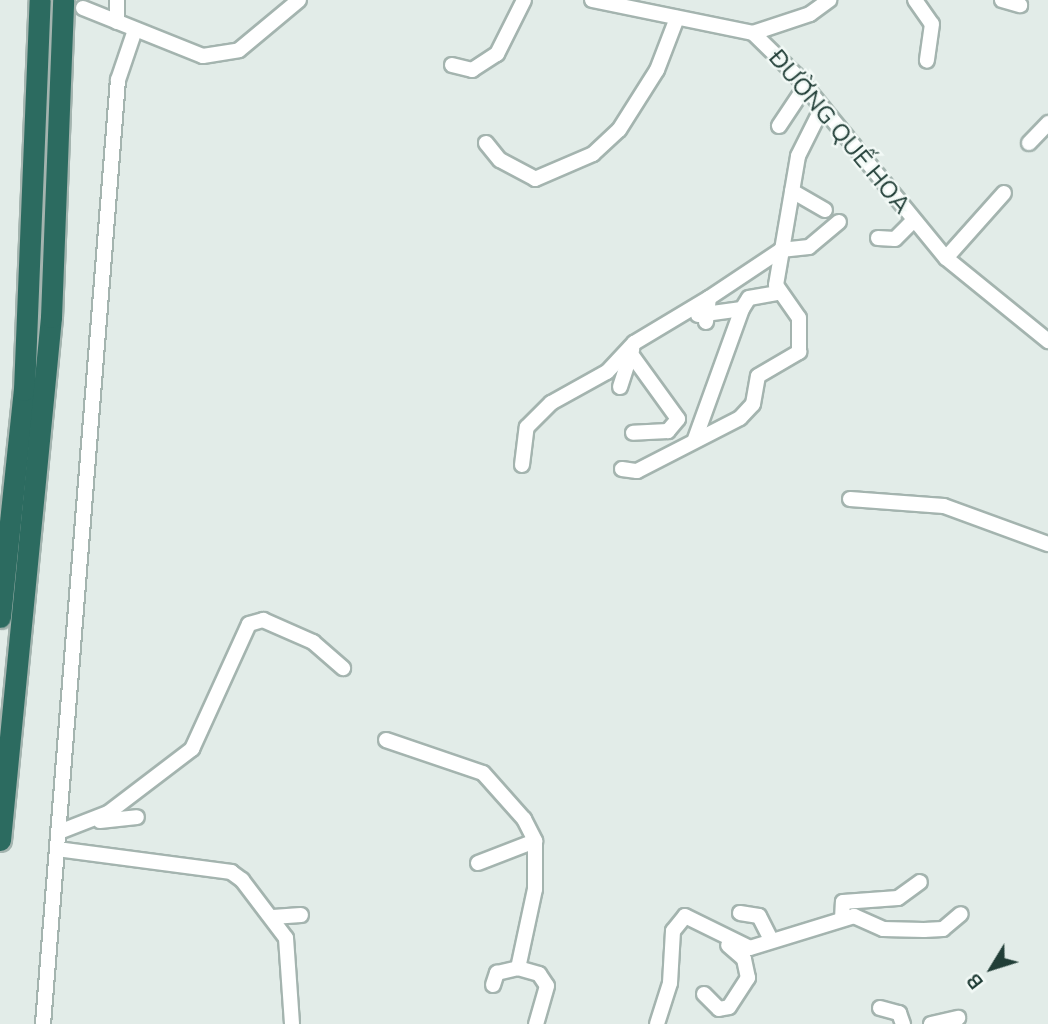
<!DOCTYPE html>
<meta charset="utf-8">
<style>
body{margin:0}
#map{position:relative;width:1048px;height:1024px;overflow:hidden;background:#e2ece8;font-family:"Nunito Sans",sans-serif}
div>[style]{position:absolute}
.roads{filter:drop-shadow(2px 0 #a4b4af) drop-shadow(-2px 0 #a4b4af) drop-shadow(0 2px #a4b4af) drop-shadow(0 -2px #a4b4af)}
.minor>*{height:14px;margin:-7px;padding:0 7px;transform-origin:7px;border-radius:7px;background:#fff}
.highway>*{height:21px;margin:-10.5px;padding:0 10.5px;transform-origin:10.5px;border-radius:10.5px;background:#2c6b60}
span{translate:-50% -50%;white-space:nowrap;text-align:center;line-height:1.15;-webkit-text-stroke:5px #f2f9f6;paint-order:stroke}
.street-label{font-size:24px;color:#213e37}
.north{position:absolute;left:957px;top:933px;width:70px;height:70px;-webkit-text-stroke:5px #f2f9f6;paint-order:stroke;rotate:232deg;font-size:19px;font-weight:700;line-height:28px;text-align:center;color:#213e37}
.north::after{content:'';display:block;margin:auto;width:24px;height:32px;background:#213e37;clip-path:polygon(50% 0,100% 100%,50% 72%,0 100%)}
</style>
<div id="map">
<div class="roads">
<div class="minor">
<div style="left:592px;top:0;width:164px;rotate:11.6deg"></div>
<div style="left:753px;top:33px;width:60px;rotate:44.3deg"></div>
<div style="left:796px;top:75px;width:237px;rotate:50.7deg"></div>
<div style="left:946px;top:258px;width:132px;rotate:39.1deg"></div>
<div style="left:915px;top:0;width:29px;rotate:55deg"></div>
<div style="left:932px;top:24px;width:37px;rotate:98deg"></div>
<div style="left:1002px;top:0;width:19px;rotate:16deg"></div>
<div style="left:83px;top:8px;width:129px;rotate:21.8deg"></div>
<div style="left:203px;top:56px;width:36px;rotate:-9deg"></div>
<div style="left:239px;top:50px;width:78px;rotate:-39.8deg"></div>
<div style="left:117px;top:22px;width:22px;rotate:-90deg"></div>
<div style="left:753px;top:33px;width:60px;rotate:-18.4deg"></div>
<div style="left:810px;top:14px;width:24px;rotate:-36deg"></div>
<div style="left:452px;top:65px;width:21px;rotate:14deg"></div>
<div style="left:472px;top:70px;width:30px;rotate:-33deg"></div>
<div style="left:497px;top:54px;width:60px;rotate:-63.4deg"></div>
<div style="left:779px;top:126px;width:47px;rotate:-56.3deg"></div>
<div style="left:486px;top:143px;width:22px;rotate:51deg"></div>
<div style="left:500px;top:160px;width:40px;rotate:28deg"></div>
<div style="left:535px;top:179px;width:63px;rotate:-23.3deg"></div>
<div style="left:593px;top:154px;width:35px;rotate:-43deg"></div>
<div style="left:619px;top:130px;width:71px;rotate:-57.7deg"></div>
<div style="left:657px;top:70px;width:56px;rotate:-69deg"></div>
<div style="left:1029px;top:143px;width:28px;rotate:-46deg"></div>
<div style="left:792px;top:191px;width:38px;rotate:30deg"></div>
<div style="left:878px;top:238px;width:17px;rotate:3deg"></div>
<div style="left:895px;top:239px;width:25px;rotate:-45deg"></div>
<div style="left:946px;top:258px;width:87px;rotate:-48.3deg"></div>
<div style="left:698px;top:315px;width:44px;rotate:-7.8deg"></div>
<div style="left:706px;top:322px;width:24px;rotate:-83deg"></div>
<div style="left:709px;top:298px;width:87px;rotate:-33.7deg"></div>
<div style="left:781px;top:250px;width:28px;rotate:-6deg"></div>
<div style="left:809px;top:247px;width:39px;rotate:-40deg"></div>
<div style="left:631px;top:354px;width:80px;rotate:54.1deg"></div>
<div style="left:678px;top:419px;width:16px;rotate:130deg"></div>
<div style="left:668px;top:431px;width:35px;rotate:177deg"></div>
<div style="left:620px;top:387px;width:40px;rotate:-72deg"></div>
<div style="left:695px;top:439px;width:138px;rotate:-70.1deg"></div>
<div style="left:742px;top:309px;width:13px;rotate:-58deg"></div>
<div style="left:749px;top:298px;width:28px;rotate:-10deg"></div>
<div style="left:522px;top:465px;width:38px;rotate:-83deg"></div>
<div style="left:527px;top:427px;width:34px;rotate:-45deg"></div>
<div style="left:551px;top:403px;width:64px;rotate:-29deg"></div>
<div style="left:607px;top:372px;width:40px;rotate:-47deg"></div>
<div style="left:634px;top:343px;width:87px;rotate:-31deg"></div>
<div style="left:622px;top:469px;width:15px;rotate:8deg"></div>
<div style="left:637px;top:471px;width:116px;rotate:-27.2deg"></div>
<div style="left:740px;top:418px;width:19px;rotate:-47deg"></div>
<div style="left:753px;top:404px;width:28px;rotate:-80deg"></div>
<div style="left:758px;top:376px;width:48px;rotate:-30.3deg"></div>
<div style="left:799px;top:352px;width:34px;rotate:-90deg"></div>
<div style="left:799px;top:318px;width:40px;rotate:-124.9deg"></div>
<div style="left:776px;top:285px;width:131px;rotate:-80.3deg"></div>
<div style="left:798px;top:156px;width:54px;rotate:-63.4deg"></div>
<div style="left:850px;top:499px;width:94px;rotate:4.3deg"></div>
<div style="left:944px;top:506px;width:111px;rotate:20.1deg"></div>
<div style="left:386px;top:740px;width:102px;rotate:18.8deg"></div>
<div style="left:483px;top:773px;width:62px;rotate:48.3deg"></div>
<div style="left:524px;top:819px;width:25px;rotate:63deg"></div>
<div style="left:535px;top:841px;width:48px;rotate:90deg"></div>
<div style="left:535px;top:889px;width:81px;rotate:102.1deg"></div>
<div style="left:518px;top:968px;width:22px;rotate:16deg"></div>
<div style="left:539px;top:974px;width:14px;rotate:56deg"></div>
<div style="left:547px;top:986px;width:40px;rotate:106deg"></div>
<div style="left:100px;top:821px;width:37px;rotate:-6deg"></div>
<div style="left:59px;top:832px;width:53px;rotate:-21.2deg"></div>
<div style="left:108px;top:813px;width:106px;rotate:-37.3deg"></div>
<div style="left:192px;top:749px;width:137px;rotate:-65.5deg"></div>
<div style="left:249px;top:624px;width:15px;rotate:-16deg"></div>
<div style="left:263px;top:620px;width:55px;rotate:23.7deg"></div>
<div style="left:313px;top:642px;width:40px;rotate:41deg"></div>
<div style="left:57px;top:849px;width:176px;rotate:7.5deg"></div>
<div style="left:231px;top:872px;width:14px;rotate:36deg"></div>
<div style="left:242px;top:880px;width:73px;rotate:52.8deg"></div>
<div style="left:286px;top:938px;width:86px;rotate:86deg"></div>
<div style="left:478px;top:863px;width:61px;rotate:-21.1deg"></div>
<div style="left:740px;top:913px;width:19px;rotate:9deg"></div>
<div style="left:759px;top:916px;width:27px;rotate:63deg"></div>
<div style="left:273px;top:917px;width:28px;rotate:-4deg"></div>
<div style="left:842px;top:919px;width:17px;rotate:-87deg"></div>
<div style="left:843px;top:902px;width:55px;rotate:-4.2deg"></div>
<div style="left:898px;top:898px;width:27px;rotate:-36deg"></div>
<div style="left:493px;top:985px;width:13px;rotate:-72deg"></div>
<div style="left:497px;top:973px;width:22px;rotate:-13deg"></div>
<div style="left:704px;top:994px;width:21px;rotate:45deg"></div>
<div style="left:719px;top:1009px;width:10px;rotate:-11deg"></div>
<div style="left:729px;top:1007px;width:35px;rotate:-57deg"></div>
<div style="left:748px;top:978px;width:19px;rotate:-102deg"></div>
<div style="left:744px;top:959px;width:21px;rotate:-139deg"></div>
<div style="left:880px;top:1008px;width:20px;rotate:15deg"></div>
<div style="left:899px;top:1013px;width:12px;rotate:70deg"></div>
<div style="left:43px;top:1024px;width:947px;rotate:-85.46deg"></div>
<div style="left:118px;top:80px;width:50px;rotate:-71.2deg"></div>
<div style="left:657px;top:1024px;width:43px;rotate:-72.4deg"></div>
<div style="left:670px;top:983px;width:52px;rotate:-86.7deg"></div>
<div style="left:673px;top:931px;width:19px;rotate:-51deg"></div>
<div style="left:685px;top:916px;width:72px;rotate:26.2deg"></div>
<div style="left:750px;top:948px;width:109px;rotate:-17.1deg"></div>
<div style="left:854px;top:916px;width:32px;rotate:24deg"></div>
<div style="left:883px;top:929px;width:41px;rotate:1.4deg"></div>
<div style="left:924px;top:930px;width:19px;rotate:-3deg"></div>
<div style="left:943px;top:929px;width:23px;rotate:-40deg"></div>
<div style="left:931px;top:1024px;width:28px;rotate:-13deg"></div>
</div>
<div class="highway">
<div style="left:0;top:617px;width:228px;rotate:-84deg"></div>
<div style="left:24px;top:390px;width:390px;rotate:-87.7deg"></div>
<div style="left:0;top:840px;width:525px;rotate:-84.43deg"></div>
<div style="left:51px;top:317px;width:317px;rotate:-87.8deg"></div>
</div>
</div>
<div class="street-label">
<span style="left:839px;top:132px;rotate:50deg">ĐƯỜNG QUẾ HOA</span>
</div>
<div class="north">B</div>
</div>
